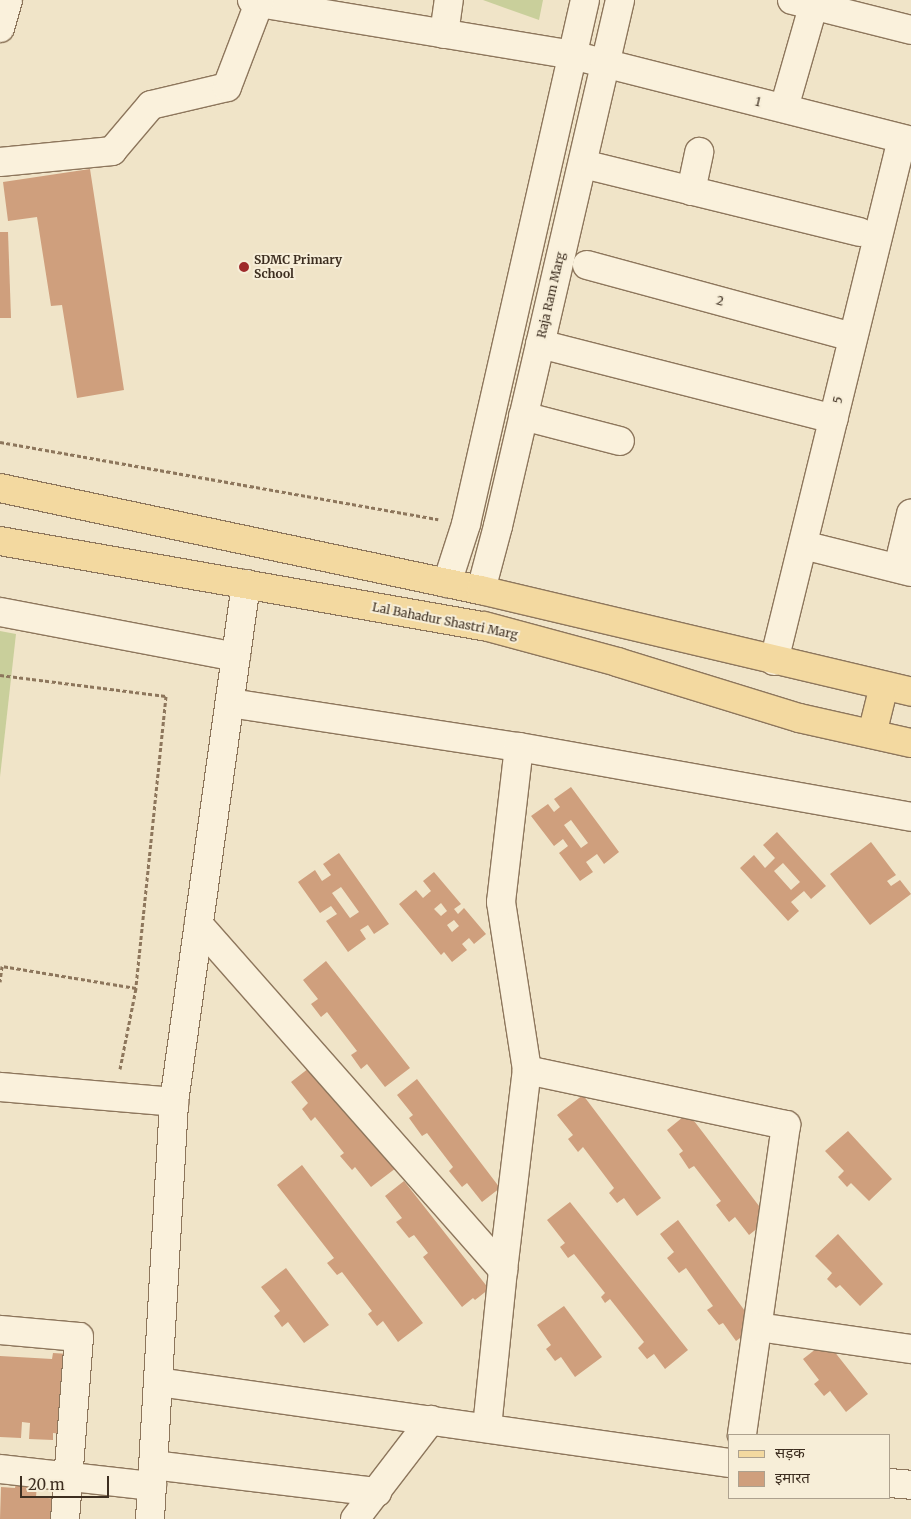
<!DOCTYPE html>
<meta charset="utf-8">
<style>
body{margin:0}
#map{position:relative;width:911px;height:1519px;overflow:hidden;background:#f0e4c8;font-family:Merriweather,"Noto Sans Devanagari",serif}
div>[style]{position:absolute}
.green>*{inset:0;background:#c9cf9b}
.building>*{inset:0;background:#cf9f7d}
.path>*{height:3px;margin-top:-1.5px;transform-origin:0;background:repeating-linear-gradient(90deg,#8d765c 0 4px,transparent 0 6.5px)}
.roads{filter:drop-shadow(1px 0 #8d765c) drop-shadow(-1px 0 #8d765c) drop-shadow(0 1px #8d765c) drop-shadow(0 -1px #8d765c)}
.minor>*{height:28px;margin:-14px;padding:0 14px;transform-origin:14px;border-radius:14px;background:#faf1dc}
.major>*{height:28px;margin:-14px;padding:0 14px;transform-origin:14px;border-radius:14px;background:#f3d9a0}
.dots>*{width:14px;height:14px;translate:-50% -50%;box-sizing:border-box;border:2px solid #f7eed8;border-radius:50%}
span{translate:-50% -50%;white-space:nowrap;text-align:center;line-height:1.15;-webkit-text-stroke:4px #f7eed8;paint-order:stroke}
.street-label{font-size:12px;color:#3d2e20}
.poi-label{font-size:12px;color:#3d2e20;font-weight:700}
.left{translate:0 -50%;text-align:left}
.legend{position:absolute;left:728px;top:1434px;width:162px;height:65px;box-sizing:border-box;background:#f7eed8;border:1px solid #ada18e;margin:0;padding:6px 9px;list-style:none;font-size:15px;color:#3d2e20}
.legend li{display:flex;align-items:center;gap:10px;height:25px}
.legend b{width:25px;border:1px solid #ada18e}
.scale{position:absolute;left:20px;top:1476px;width:89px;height:22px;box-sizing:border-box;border:2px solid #3d2e20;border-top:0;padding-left:6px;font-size:15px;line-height:18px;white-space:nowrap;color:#3d2e20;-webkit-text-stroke:4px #f7eed8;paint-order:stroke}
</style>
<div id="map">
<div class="green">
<div style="clip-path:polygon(483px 0,543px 0,539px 20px)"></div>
<div style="clip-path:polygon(0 631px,16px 634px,0 777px)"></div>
</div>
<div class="building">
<div style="clip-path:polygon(90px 169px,124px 390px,77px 398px,62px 305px,51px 306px,37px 217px,8px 221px,3px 182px)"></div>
<div style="clip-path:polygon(0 232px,8px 232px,11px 318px,0 318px)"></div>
<div style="clip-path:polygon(evenodd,571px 787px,619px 852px,604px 864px,597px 854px,586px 862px,593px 872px,580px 881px,559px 853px,568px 846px,563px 839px,554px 846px,531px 816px,548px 804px,554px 812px,560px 807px,554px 799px,571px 787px,571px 820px,588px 843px,581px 848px,564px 825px,571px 820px)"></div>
<div style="clip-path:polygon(evenodd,777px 832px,826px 886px,811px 899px,804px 891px,791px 902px,799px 911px,788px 921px,740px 868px,754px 855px,765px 868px,775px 858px,763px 845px,777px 832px,783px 863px,800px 882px,791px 890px,774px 871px,783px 863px)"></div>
<div style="clip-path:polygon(871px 842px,896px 875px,887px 881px,891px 886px,900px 880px,911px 894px,870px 925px,830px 874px)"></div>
<div style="clip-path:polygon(evenodd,339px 853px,389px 924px,374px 934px,368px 925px,360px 930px,366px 939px,348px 952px,326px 921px,337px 914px,331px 906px,320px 913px,298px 882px,315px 870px,322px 881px,331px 875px,323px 864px,339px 853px,341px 887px,359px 912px,350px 918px,332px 893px,341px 887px)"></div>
<div style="clip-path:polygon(evenodd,434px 872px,461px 904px,454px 909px,458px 914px,464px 908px,486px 934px,474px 944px,469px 938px,462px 944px,467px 950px,452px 962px,444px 952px,441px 955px,399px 904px,416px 890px,423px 898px,431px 891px,423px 881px,434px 872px,441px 903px,447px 911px,441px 916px,434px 909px,441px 903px,434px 872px,454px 920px,459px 926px,452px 932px,447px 925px,454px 920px)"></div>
<div style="clip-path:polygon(326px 961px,410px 1068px,385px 1087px,367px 1064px,361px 1069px,351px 1055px,357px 1051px,327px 1012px,321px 1017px,311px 1004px,318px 999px,303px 980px)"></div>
<div style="clip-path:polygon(313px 1065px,396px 1168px,371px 1187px,355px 1167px,352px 1170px,340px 1156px,344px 1153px,315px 1117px,311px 1121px,302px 1109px,308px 1103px,291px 1082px)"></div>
<div style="clip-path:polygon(417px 1079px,500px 1188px,482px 1202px,467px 1183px,462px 1187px,449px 1171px,453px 1167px,427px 1133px,422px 1136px,409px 1118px,413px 1115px,397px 1095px)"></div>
<div style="clip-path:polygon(583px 1095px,661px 1198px,637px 1216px,624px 1198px,617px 1203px,609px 1193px,614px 1188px,583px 1147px,578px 1152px,568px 1139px,573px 1135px,557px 1115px)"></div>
<div style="clip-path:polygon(688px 1113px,769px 1219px,749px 1235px,735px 1217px,729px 1222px,716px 1205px,721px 1201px,694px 1166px,689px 1169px,679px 1154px,683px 1151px,667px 1130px)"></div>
<div style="clip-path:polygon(848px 1131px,892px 1179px,869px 1201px,851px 1183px,847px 1187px,838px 1177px,844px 1171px,825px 1151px)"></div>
<div style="clip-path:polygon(302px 1165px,423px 1323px,398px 1342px,383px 1321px,377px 1326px,368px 1314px,372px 1311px,342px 1272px,337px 1275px,327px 1263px,334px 1258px,277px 1185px)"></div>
<div style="clip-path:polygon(404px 1181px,489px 1289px,475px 1300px,473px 1298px,462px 1307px,423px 1257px,428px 1253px,414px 1235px,409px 1238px,396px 1222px,402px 1218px,385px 1196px)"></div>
<div style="clip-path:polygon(570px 1202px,688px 1350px,665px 1369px,654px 1354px,647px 1359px,638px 1348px,644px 1342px,610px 1299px,605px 1303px,601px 1297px,605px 1293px,574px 1254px,568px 1258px,560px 1247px,565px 1243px,547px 1220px)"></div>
<div style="clip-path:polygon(678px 1220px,756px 1326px,736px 1341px,723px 1323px,719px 1325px,707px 1310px,713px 1306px,686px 1268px,679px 1273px,667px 1258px,674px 1252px,660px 1234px)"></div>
<div style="clip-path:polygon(838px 1234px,883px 1284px,860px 1306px,840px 1285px,836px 1288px,827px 1279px,832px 1273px,815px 1256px)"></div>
<div style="clip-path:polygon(286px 1268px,329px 1325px,304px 1343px,288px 1322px,282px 1327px,274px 1316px,280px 1311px,261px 1287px)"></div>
<div style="clip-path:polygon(564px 1306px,602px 1357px,575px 1377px,561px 1357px,555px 1361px,546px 1349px,551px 1345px,537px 1325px)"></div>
<div style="clip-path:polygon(826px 1341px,868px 1394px,846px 1412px,830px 1391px,824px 1396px,814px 1384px,819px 1380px,803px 1359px)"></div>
<div style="clip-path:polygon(53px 1353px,69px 1354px,64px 1434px,53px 1433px,53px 1440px,29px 1439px,30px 1423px,22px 1422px,21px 1438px,0 1437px,0 1356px,52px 1359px)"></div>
<div style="clip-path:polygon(16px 1482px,37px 1484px,36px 1497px,59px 1499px,57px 1519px,0 1519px,1px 1487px,15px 1488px)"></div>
</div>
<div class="path">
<div style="left:0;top:442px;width:445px;rotate:10deg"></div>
<div style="left:0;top:675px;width:167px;rotate:7.2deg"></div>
<div style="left:166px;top:696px;width:294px;rotate:95.9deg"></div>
<div style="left:136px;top:988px;width:136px;rotate:-170.7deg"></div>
<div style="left:2px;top:966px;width:16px;rotate:97deg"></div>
<div style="left:120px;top:1069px;width:83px;rotate:-78.8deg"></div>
</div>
<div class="roads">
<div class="minor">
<div style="left:252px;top:0;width:8px;rotate:23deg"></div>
<div style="left:259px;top:3px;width:317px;rotate:9.4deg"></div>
<div style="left:572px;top:55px;width:350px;rotate:14.2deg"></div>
<div style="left:792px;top:0;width:123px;rotate:14.1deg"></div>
<div style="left:0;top:28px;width:29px;rotate:-74deg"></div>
<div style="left:444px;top:34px;width:34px;rotate:-82deg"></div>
<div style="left:784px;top:108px;width:112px;rotate:-74deg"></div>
<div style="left:0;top:162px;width:113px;rotate:-5.6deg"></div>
<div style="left:112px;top:151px;width:60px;rotate:-49.7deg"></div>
<div style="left:151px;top:105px;width:78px;rotate:-13.3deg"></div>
<div style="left:227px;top:87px;width:90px;rotate:-69.1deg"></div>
<div style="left:583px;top:164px;width:285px;rotate:13.8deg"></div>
<div style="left:691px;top:191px;width:40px;rotate:-78deg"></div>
<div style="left:587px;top:265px;width:275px;rotate:15.2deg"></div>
<div style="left:540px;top:344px;width:303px;rotate:14.3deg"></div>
<div style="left:523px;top:416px;width:100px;rotate:14.5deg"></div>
<div style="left:803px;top:545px;width:111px;rotate:14deg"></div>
<div style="left:898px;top:568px;width:56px;rotate:-76.5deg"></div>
<div style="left:447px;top:583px;width:62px;rotate:-72.1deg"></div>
<div style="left:466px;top:524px;width:537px;rotate:-77.21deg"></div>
<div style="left:481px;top:590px;width:66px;rotate:-75.1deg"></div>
<div style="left:498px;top:526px;width:540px;rotate:-76.94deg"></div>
<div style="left:0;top:612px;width:240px;rotate:10.8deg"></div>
<div style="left:774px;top:661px;width:537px;rotate:-76.22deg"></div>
<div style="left:230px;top:703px;width:292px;rotate:8.7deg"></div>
<div style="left:519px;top:747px;width:398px;rotate:10.1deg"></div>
<div style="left:199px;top:925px;width:460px;rotate:48.6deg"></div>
<div style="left:503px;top:1270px;width:159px;rotate:95.8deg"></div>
<div style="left:527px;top:1070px;width:265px;rotate:12deg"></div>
<div style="left:786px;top:1125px;width:313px;rotate:98.1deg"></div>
<div style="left:0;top:1087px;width:175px;rotate:4.9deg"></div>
<div style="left:174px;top:1102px;width:523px;rotate:-82.09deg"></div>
<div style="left:503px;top:1270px;width:201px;rotate:-83.2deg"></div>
<div style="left:527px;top:1070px;width:170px;rotate:-98.8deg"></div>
<div style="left:501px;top:902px;width:156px;rotate:-83.4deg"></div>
<div style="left:758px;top:1327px;width:155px;rotate:8.2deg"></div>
<div style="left:0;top:1330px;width:79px;rotate:5.1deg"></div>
<div style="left:79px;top:1337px;width:183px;rotate:94.4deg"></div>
<div style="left:158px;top:1382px;width:578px;rotate:8.06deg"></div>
<div style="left:153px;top:1465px;width:226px;rotate:6.9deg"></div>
<div style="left:0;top:1469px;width:153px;rotate:6.4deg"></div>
<div style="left:890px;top:1483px;width:21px;rotate:5deg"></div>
<div style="left:150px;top:1519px;width:418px;rotate:-86.7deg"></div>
<div style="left:355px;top:1519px;width:125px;rotate:-52.5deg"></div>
</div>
<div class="major">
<div style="left:0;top:488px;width:492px;rotate:12deg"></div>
<div style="left:481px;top:590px;width:442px;rotate:13.3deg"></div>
<div style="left:0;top:541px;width:491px;rotate:10deg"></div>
<div style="left:484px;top:626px;width:138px;rotate:15.1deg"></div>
<div style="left:617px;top:662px;width:190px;rotate:17.1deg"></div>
<div style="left:799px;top:718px;width:115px;rotate:12.6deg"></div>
<div style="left:872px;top:734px;width:49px;rotate:-76deg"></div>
</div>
</div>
<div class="dots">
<div style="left:244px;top:267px;background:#9e2a2b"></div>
</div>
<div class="street-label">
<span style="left:758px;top:102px;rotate:14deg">1</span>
<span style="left:551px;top:295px;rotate:-77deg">Raja Ram Marg</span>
<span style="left:720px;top:301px;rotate:15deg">2</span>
<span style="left:838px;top:400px;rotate:-77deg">5</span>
<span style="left:445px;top:621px;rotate:11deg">Lal Bahadur Shastri Marg</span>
</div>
<div class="poi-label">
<span class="left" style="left:254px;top:267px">SDMC Primary<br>School</span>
</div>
<ul class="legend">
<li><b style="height:6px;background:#f3d9a0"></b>सड़क</li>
<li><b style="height:14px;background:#cf9f7d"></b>इमारत</li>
</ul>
<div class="scale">20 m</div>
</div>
